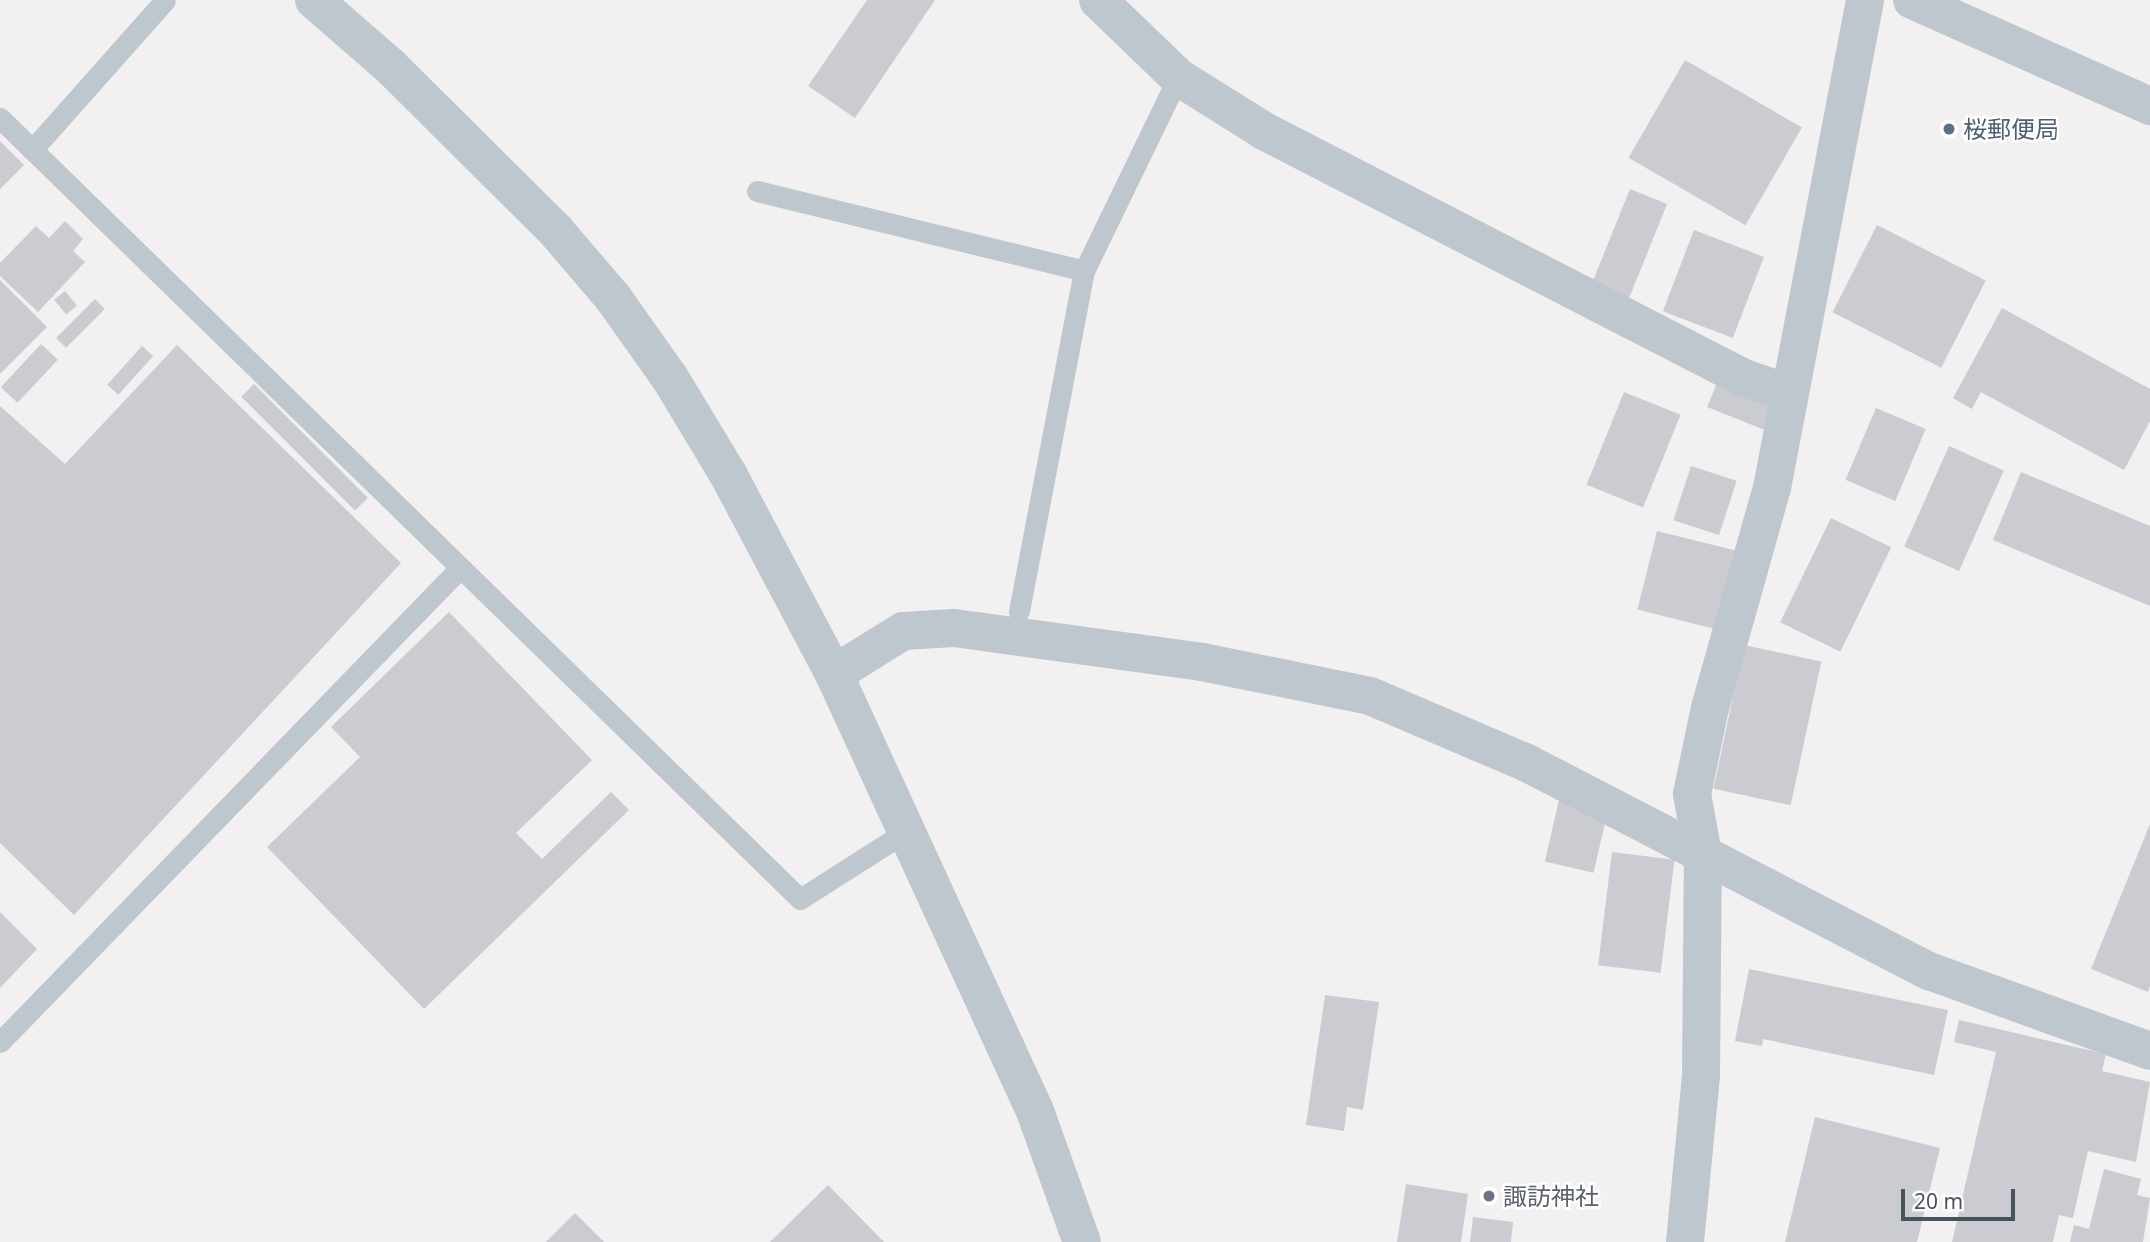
<!DOCTYPE html>
<meta charset="utf-8">
<style>
body{margin:0}
#map{position:relative;width:2150px;height:1242px;overflow:hidden;background:#f2f0f0;font-family:"Noto Sans","Noto Sans JP",sans-serif}
div>[style]{position:absolute}
.building>*{inset:0;background:#caccd2;transform-origin:0 0}
.service>*{height:21px;margin:-10.5px;padding:0 10.5px;transform-origin:10.5px;border-radius:10.5px;background:#bfc7ce}
.minor>*{height:38px;margin:-19px;padding:0 19px;transform-origin:19px;border-radius:19px;background:#bfc7ce}
.tertiary>*{height:38px;margin:-19px;padding:0 19px;transform-origin:19px;border-radius:19px;background:#bfc7ce}
.dots>*{width:19px;height:19px;translate:-50% -50%;box-sizing:border-box;border:4px solid #fff;border-radius:50%}
span{translate:-50% -50%;white-space:nowrap;text-align:center;line-height:1.15;-webkit-text-stroke:5px #fff;paint-order:stroke}
.service-label{font-size:24px;color:#4e5e75}
.left{translate:0 -50%;text-align:left}
.worship-label{font-size:24px;color:#5b616d}
.scale{position:absolute;left:1901px;top:1189px;width:114px;height:32px;box-sizing:border-box;border:4px solid #49535c;border-top:0;padding-left:9px;font-size:21px;line-height:24px;white-space:nowrap;color:#49535c;-webkit-text-stroke:5px #fff;paint-order:stroke}
</style>
<div id="map">
<div class="building">
<div style="clip-path:polygon(867px 0,935px 0,855px 118px,808px 86px)"></div>
<div style="left:1685px;top:60px;width:135px;height:113px;rotate:30deg"></div>
<div style="clip-path:polygon(0 141px,24px 165px,0 189px)"></div>
<div style="left:1630px;top:189px;width:40px;height:101px;rotate:22deg"></div>
<div style="clip-path:polygon(65px 221px,83px 239px,73px 251px,85px 262px,38px 312px,0 276px,0 263px,36px 226px,49px 238px)"></div>
<div style="left:1877px;top:225px;width:122px;height:98px;rotate:27deg"></div>
<div style="left:1694px;top:230px;width:75px;height:87px;rotate:21deg"></div>
<div style="clip-path:polygon(0 280px,47px 327px,0 374px)"></div>
<div style="left:65px;top:291px;width:19px;height:14px;rotate:51deg"></div>
<div style="left:95px;top:299px;width:14px;height:55px;rotate:45deg"></div>
<div style="clip-path:polygon(2002px 308px,2150px 389px,2150px 421px,2124px 470px,1981px 392px,1972px 409px,1953px 398px)"></div>
<div style="left:41px;top:344px;width:23px;height:59px;rotate:43deg"></div>
<div style="clip-path:polygon(177px 345px,401px 563px,74px 915px,0 843px,0 406px,65px 464px)"></div>
<div style="left:142px;top:346px;width:15px;height:52px;rotate:42deg"></div>
<div style="left:1718px;top:380px;width:62px;height:29px;rotate:22deg"></div>
<div style="left:254px;top:384px;width:161px;height:18px;rotate:45deg"></div>
<div style="left:1624px;top:392px;width:61px;height:100px;rotate:22deg"></div>
<div style="left:1876px;top:408px;width:54px;height:78px;rotate:23deg"></div>
<div style="left:1949px;top:446px;width:60px;height:110px;rotate:24deg"></div>
<div style="left:1691px;top:466px;width:48px;height:57px;rotate:18deg"></div>
<div style="clip-path:polygon(2021px 472px,2150px 526px,2150px 606px,1993px 540px)"></div>
<div style="left:1831px;top:518px;width:67px;height:116px;rotate:26deg"></div>
<div style="left:1657px;top:531px;width:81px;height:81px;rotate:14deg"></div>
<div style="clip-path:polygon(449px 612px,592px 760px,516px 833px,542px 859px,611px 792px,629px 810px,424px 1009px,267px 847px,360px 757px,331px 727px)"></div>
<div style="left:1744px;top:645px;width:79px;height:147px;rotate:12deg"></div>
<div style="left:1559px;top:800px;width:50px;height:63px;rotate:13deg"></div>
<div style="clip-path:polygon(2150px 824px,2150px 986px,2148px 992px,2091px 969px)"></div>
<div style="left:1612px;top:852px;width:63px;height:114px;rotate:7deg"></div>
<div style="clip-path:polygon(0 912px,37px 949px,0 988px)"></div>
<div style="clip-path:polygon(1749px 969px,1948px 1010px,1934px 1075px,1763px 1039px,1762px 1046px,1735px 1041px)"></div>
<div style="clip-path:polygon(1325px 995px,1379px 1002px,1363px 1110px,1347px 1107px,1344px 1131px,1306px 1125px)"></div>
<div style="clip-path:polygon(1959px 1020px,2106px 1054px,2102px 1071px,2150px 1082px,2136px 1162px,2088px 1151px,2073px 1218px,2059px 1215px,2053px 1242px,1952px 1242px,1996px 1052px,1954px 1042px)"></div>
<div style="clip-path:polygon(1815px 1117px,1940px 1148px,1917px 1242px,1785px 1242px)"></div>
<div style="clip-path:polygon(2104px 1169px,2141px 1179px,2137px 1195px,2150px 1198px,2143px 1242px,2070px 1242px,2074px 1225px,2089px 1229px)"></div>
<div style="clip-path:polygon(1406px 1184px,1468px 1194px,1461px 1242px,1397px 1242px)"></div>
<div style="clip-path:polygon(828px 1185px,884px 1242px,770px 1242px)"></div>
<div style="clip-path:polygon(575px 1213px,604px 1242px,546px 1242px)"></div>
<div style="clip-path:polygon(1473px 1217px,1513px 1222px,1511px 1242px,1470px 1242px)"></div>
</div>
<div class="service">
<div style="left:0;top:118px;width:1118px;rotate:44.31deg"></div>
<div style="left:800px;top:899px;width:125px;rotate:-32.5deg"></div>
<div style="left:32px;top:150px;width:200px;rotate:-48.4deg"></div>
<div style="left:757px;top:191px;width:337px;rotate:13.7deg"></div>
<div style="left:1019px;top:611px;width:346px;rotate:-79.2deg"></div>
<div style="left:1084px;top:271px;width:216px;rotate:-64.1deg"></div>
<div style="left:0;top:1042px;width:661px;rotate:-45.86deg"></div>
</div>
<div class="minor">
<div style="left:1098px;top:0;width:111px;rotate:43.9deg"></div>
<div style="left:1178px;top:77px;width:102px;rotate:32.1deg"></div>
<div style="left:1264px;top:131px;width:540px;rotate:27.23deg"></div>
<div style="left:1744px;top:378px;width:46px;rotate:18.8deg"></div>
<div style="left:1912px;top:0;width:261px;rotate:24deg"></div>
<div style="left:834px;top:674px;width:81px;rotate:-31.9deg"></div>
<div style="left:903px;top:631px;width:51px;rotate:-3.4deg"></div>
<div style="left:954px;top:628px;width:250px;rotate:7.8deg"></div>
<div style="left:1202px;top:662px;width:171px;rotate:11.4deg"></div>
<div style="left:1370px;top:696px;width:171px;rotate:23.1deg"></div>
<div style="left:1527px;top:763px;width:453px;rotate:27.4deg"></div>
<div style="left:1929px;top:971px;width:235px;rotate:19.9deg"></div>
<div style="left:1685px;top:1242px;width:168px;rotate:-84.5deg"></div>
<div style="left:1701px;top:1075px;width:221px;rotate:-89.5deg"></div>
<div style="left:1703px;top:854px;width:61px;rotate:-100.4deg"></div>
<div style="left:1692px;top:794px;width:88px;rotate:-78.2deg"></div>
<div style="left:1710px;top:708px;width:229px;rotate:-74.3deg"></div>
<div style="left:1772px;top:488px;width:497px;rotate:-79.2deg"></div>
</div>
<div class="tertiary">
<div style="left:314px;top:0;width:102px;rotate:41deg"></div>
<div style="left:391px;top:67px;width:233px;rotate:44.8deg"></div>
<div style="left:556px;top:231px;width:89px;rotate:49.5deg"></div>
<div style="left:614px;top:299px;width:97px;rotate:54.7deg"></div>
<div style="left:670px;top:378px;width:112px;rotate:58.9deg"></div>
<div style="left:728px;top:474px;width:226px;rotate:62.1deg"></div>
<div style="left:834px;top:674px;width:481px;rotate:65.3deg"></div>
<div style="left:1035px;top:1111px;width:139px;rotate:70.3deg"></div>
</div>
<div class="dots">
<div style="left:1949px;top:129px;background:#5c6f8a"></div>
<div style="left:1489px;top:1196px;background:#6b7280"></div>
</div>
<div class="service-label">
<span class="left" style="left:1963px;top:129px">桜郵便局</span>
</div>
<div class="worship-label">
<span class="left" style="left:1503px;top:1196px">諏訪神社</span>
</div>
<div class="scale">20 m</div>
</div>
